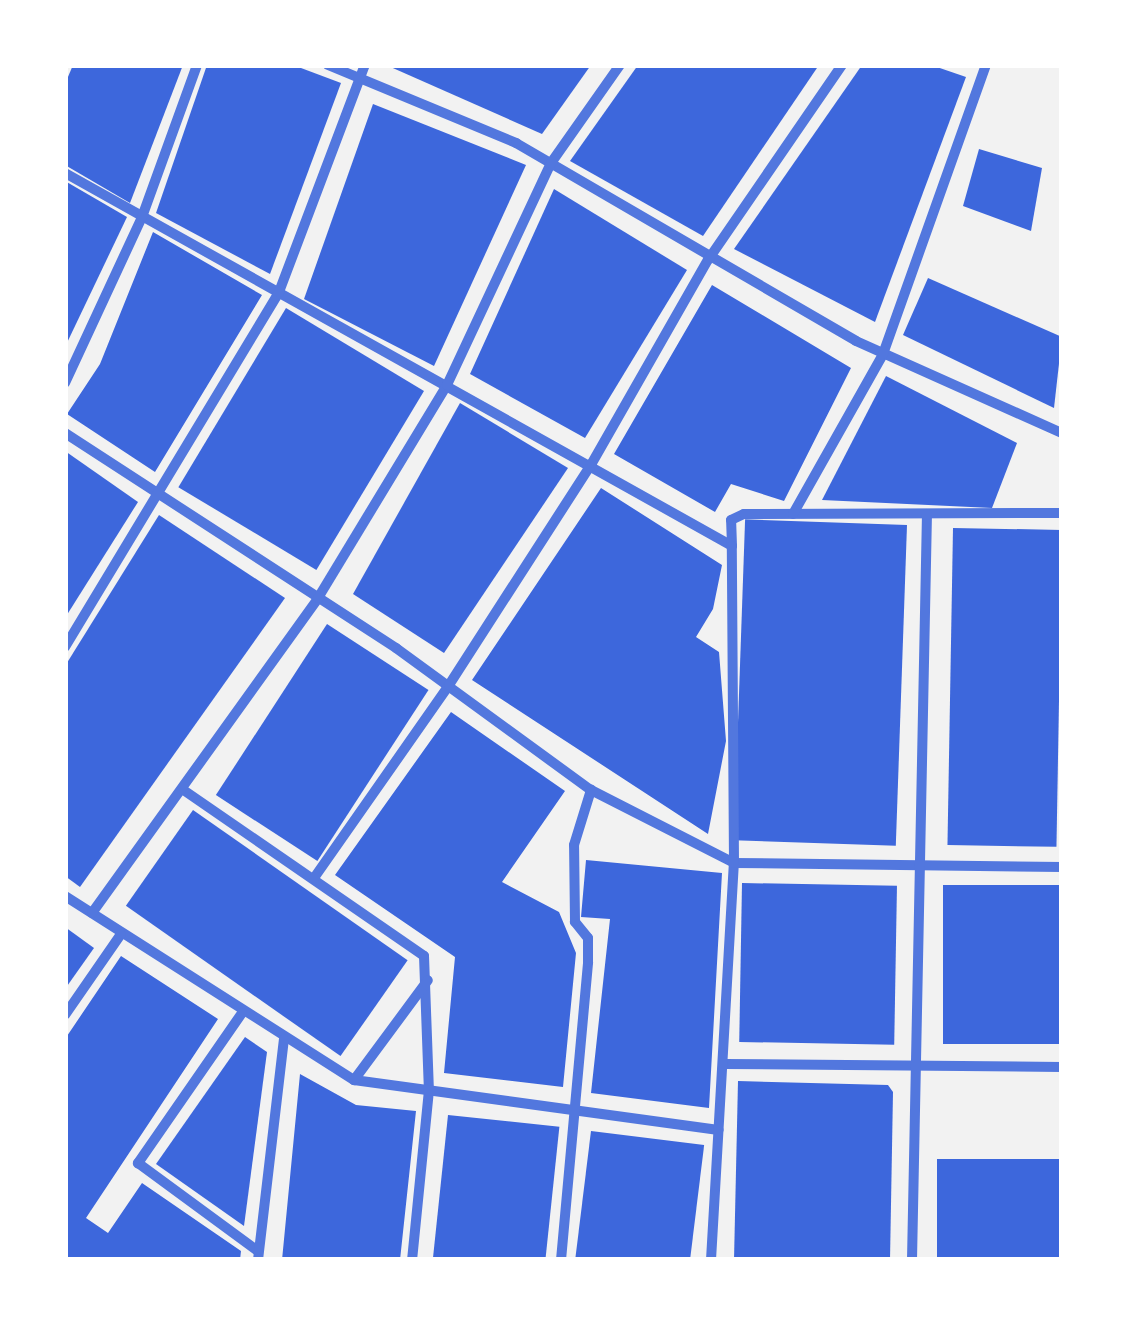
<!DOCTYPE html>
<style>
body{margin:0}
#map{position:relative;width:1127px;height:1325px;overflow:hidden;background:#f2f2f2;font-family:Inter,sans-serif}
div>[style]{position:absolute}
.building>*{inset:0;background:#3d67dc;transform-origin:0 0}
.minor>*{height:10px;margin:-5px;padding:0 5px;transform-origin:5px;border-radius:5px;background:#5277de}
span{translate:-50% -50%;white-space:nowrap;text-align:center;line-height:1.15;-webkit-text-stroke:9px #fff;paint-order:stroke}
.frame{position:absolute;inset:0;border:68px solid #fff;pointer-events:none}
</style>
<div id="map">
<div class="building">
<div style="clip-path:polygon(73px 65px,183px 65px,130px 203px,65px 165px,65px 84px)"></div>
<div style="clip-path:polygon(207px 65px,293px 65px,341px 83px,270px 274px,156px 213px)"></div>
<div style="clip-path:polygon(386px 65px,591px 65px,542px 134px)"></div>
<div style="clip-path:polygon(638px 65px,819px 65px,703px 236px,570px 161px)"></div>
<div style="clip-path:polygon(862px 65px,931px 65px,966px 77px,875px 322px,734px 249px)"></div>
<div style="clip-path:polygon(373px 104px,526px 165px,434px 366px,304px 299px)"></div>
<div style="clip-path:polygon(979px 149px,1042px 168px,1031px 231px,963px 206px)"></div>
<div style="clip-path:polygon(65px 181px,127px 217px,65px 347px)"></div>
<div style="clip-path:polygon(554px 189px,687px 270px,585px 438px,470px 374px)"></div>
<div style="clip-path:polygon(153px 232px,262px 295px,155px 472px,67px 414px,100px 364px)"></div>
<div style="clip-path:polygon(928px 278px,1062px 337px,1054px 408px,903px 335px)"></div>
<div style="clip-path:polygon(712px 285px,851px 368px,784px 501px,731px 484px,715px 512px,614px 454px)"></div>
<div style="left:286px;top:308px;width:161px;height:209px;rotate:31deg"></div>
<div style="clip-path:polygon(886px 376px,1017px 443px,992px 508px,822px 500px)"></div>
<div style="clip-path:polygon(460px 403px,568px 468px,444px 653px,353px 594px)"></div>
<div style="clip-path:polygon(65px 451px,138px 502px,65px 618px)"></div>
<div style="clip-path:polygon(601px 488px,722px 565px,713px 609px,696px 637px,719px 652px,726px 741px,708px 834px,472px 680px)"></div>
<div style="clip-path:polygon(159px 515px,285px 598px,80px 887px,65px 876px,65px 666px)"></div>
<div style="left:907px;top:525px;width:321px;height:162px;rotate:92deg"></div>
<div style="left:953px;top:528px;width:109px;height:317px;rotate:1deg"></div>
<div style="left:327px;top:624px;width:121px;height:204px;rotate:33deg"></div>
<div style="clip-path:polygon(451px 712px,565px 791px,502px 882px,559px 912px,576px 953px,563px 1087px,444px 1073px,455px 957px,335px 875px)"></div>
<div style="left:193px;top:810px;width:262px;height:117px;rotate:35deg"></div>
<div style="clip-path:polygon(586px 860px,722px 873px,709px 1108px,591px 1093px,610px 919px,581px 917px)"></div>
<div style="left:742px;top:883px;width:155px;height:159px;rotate:1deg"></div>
<div style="left:943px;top:885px;width:119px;height:159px"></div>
<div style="clip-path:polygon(65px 927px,94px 948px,65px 989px)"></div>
<div style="clip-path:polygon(121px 956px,218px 1019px,86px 1218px,108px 1233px,142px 1183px,241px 1251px,240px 1260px,65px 1260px,65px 1039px)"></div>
<div style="clip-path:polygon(245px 1037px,267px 1052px,244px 1226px,156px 1164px)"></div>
<div style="clip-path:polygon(300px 1074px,356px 1105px,416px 1111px,400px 1260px,282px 1260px)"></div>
<div style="clip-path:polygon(738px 1081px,888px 1085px,893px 1092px,890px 1260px,734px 1260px)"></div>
<div style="left:448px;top:1115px;width:112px;height:146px;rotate:6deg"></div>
<div style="left:591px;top:1131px;width:114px;height:130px;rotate:7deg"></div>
<div style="left:937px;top:1159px;width:125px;height:101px"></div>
</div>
<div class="minor">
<div style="left:328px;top:65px;width:204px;rotate:22.5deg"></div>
<div style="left:516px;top:143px;width:393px;rotate:30.2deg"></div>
<div style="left:856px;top:341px;width:226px;rotate:24.1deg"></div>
<div style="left:65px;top:173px;width:764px;rotate:29.21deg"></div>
<div style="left:732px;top:546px;width:26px;rotate:-92deg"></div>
<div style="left:731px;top:520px;width:14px;rotate:-25deg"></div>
<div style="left:744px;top:514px;width:318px;rotate:-0.2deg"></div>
<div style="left:65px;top:383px;width:183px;rotate:-65.1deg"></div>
<div style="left:142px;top:217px;width:162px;rotate:-70.1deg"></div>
<div style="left:65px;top:433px;width:395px;rotate:33deg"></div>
<div style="left:396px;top:648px;width:241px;rotate:36.1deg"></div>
<div style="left:591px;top:790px;width:161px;rotate:27deg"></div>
<div style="left:734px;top:863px;width:328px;rotate:0.7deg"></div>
<div style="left:793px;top:514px;width:184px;rotate:-60.6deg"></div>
<div style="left:883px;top:354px;width:307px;rotate:-70.4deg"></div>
<div style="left:65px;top:647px;width:415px;rotate:-58.9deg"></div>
<div style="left:279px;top:292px;width:243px;rotate:-69.3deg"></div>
<div style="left:182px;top:789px;width:294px;rotate:34.6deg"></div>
<div style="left:424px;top:956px;width:134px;rotate:87.9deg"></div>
<div style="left:429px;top:1090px;width:171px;rotate:95.7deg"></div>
<div style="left:314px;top:878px;width:236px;rotate:-55deg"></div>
<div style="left:449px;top:685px;width:264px;rotate:-57.2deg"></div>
<div style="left:592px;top:463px;width:234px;rotate:-60.3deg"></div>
<div style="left:708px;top:260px;width:237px;rotate:-55.5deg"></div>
<div style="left:65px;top:896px;width:343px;rotate:32.5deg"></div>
<div style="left:354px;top:1080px;width:368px;rotate:7.8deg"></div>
<div style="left:92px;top:913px;width:388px;rotate:-54.3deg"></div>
<div style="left:318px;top:598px;width:249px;rotate:-58.8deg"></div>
<div style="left:447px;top:385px;width:245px;rotate:-64.9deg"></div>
<div style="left:551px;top:163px;width:120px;rotate:-54.9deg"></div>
<div style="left:242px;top:1013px;width:183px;rotate:124.7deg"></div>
<div style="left:138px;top:1163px;width:149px;rotate:36.3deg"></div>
<div style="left:65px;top:1015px;width:98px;rotate:-55.3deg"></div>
<div style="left:725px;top:1064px;width:337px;rotate:0.5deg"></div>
<div style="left:354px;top:1080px;width:124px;rotate:-53.5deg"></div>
<div style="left:258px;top:1260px;width:222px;rotate:-83.3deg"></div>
<div style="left:561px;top:1260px;width:299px;rotate:-84.8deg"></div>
<div style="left:588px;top:962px;width:24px;rotate:-90deg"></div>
<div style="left:588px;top:938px;width:21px;rotate:-129deg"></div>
<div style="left:575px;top:922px;width:77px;rotate:-90.7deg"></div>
<div style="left:574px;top:845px;width:58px;rotate:-72.8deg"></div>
<div style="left:711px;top:1260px;width:398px;rotate:-86.7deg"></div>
<div style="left:734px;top:863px;width:317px;rotate:-90.4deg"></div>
<div style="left:912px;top:1260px;width:746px;rotate:-88.85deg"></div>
</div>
<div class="frame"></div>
</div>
